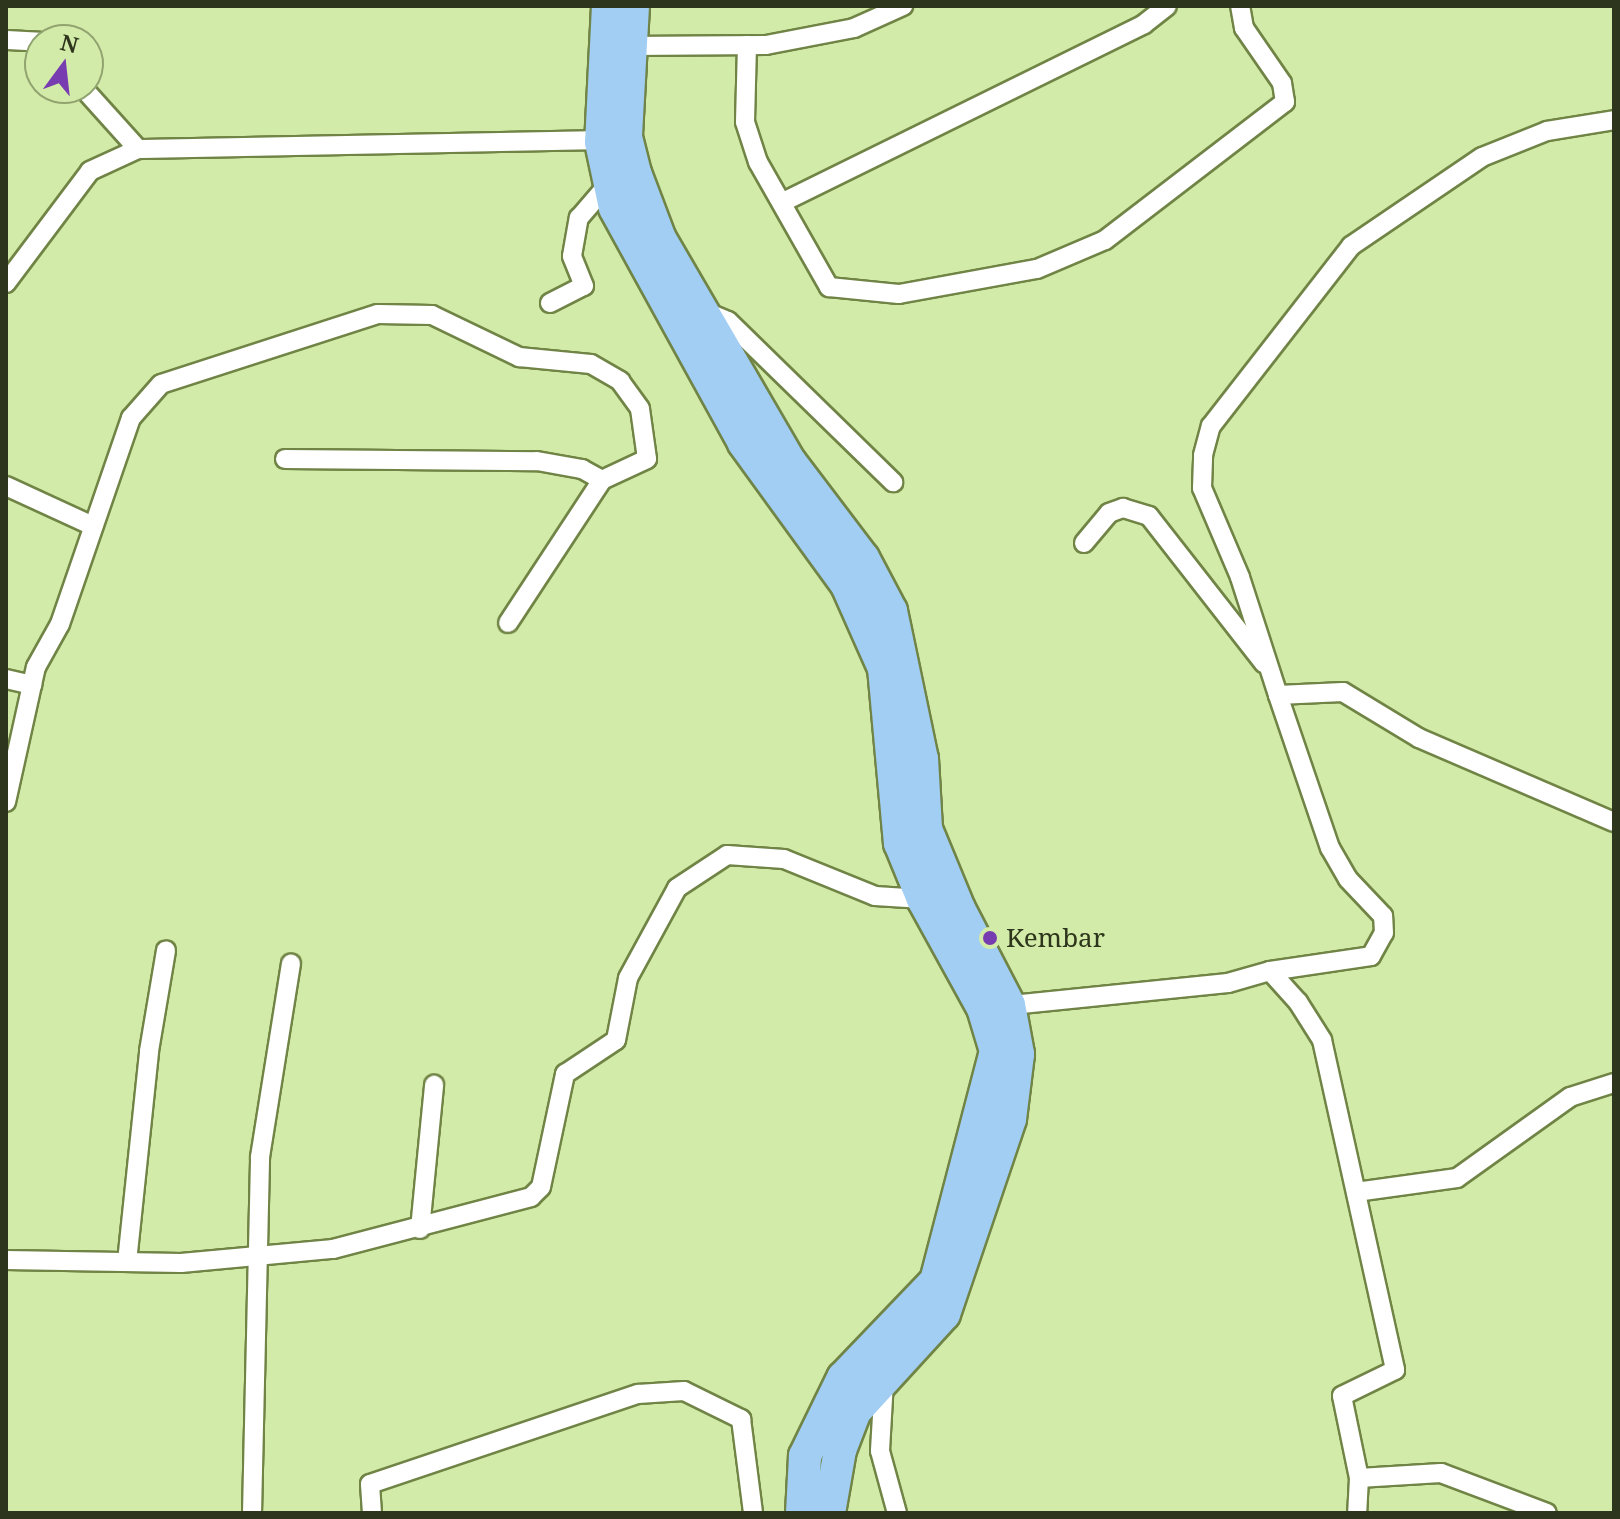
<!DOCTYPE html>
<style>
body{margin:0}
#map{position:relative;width:1620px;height:1519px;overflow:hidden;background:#d3eba8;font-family:"Noto Serif",serif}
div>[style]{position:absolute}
.roads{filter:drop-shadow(2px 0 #708446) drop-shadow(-2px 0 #708446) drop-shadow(0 2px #708446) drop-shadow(0 -2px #708446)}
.street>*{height:18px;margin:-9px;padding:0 9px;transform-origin:9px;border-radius:9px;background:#fff}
.highway>*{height:32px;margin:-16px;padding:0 16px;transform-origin:16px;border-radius:16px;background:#a2cef3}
.dots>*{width:22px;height:22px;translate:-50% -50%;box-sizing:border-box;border:4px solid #d3eba8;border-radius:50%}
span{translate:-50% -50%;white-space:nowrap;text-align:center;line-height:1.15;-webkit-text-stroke:6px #d3eba8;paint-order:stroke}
.poi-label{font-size:26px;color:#2d361c}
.left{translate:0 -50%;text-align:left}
.frame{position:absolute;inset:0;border:8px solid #2d361c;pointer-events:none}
.north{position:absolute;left:24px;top:24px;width:80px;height:80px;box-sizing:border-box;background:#d3eba8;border:2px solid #91a370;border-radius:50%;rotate:15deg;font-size:22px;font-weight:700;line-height:32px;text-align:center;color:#2d361c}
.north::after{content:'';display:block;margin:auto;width:28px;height:36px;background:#783cb1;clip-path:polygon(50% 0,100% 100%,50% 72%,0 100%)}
</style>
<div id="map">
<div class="roads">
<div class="street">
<div style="left:6px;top:40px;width:34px;rotate:3deg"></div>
<div style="left:747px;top:45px;width:77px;rotate:91.5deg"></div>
<div style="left:745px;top:122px;width:42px;rotate:72deg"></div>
<div style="left:758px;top:162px;width:144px;rotate:60.4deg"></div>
<div style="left:829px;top:287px;width:70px;rotate:5.7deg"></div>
<div style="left:899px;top:294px;width:140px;rotate:-10.3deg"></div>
<div style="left:1037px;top:269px;width:74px;rotate:-23.1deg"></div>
<div style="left:1105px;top:240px;width:227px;rotate:-37.5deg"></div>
<div style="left:1285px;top:102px;width:19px;rotate:-99deg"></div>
<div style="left:1282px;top:83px;width:67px;rotate:-124.6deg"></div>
<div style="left:1244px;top:28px;width:22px;rotate:-100deg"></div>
<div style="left:629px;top:46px;width:137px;rotate:-0.4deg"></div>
<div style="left:766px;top:45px;width:90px;rotate:-10.9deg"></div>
<div style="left:854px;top:28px;width:54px;rotate:-24.2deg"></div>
<div style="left:83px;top:88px;width:82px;rotate:48deg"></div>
<div style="left:783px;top:202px;width:402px;rotate:-26.2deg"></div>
<div style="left:1144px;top:24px;width:29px;rotate:-38deg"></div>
<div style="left:6px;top:283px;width:140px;rotate:-53.1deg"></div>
<div style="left:90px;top:171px;width:53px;rotate:-24.6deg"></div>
<div style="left:138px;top:149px;width:469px;rotate:-1.1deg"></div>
<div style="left:550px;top:303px;width:38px;rotate:-27deg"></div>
<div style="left:584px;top:286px;width:32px;rotate:-112deg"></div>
<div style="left:572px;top:256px;width:39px;rotate:-80deg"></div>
<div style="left:579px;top:218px;width:48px;rotate:-49.3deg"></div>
<div style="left:704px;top:311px;width:26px;rotate:23deg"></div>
<div style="left:728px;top:321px;width:231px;rotate:44.3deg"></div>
<div style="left:285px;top:459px;width:252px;rotate:0.5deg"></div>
<div style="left:537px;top:461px;width:46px;rotate:10.1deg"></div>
<div style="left:582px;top:469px;width:23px;rotate:29deg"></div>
<div style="left:6px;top:486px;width:96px;rotate:24.7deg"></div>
<div style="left:1084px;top:543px;width:39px;rotate:-50deg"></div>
<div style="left:1109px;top:513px;width:15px;rotate:-20deg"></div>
<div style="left:1123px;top:508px;width:27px;rotate:17deg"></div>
<div style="left:1149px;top:516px;width:187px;rotate:52deg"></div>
<div style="left:6px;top:679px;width:27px;rotate:13deg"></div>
<div style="left:1278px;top:695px;width:124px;rotate:-107.9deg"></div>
<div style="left:1240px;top:577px;width:97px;rotate:-113.1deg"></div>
<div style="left:1202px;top:488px;width:33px;rotate:-88deg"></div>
<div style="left:1203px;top:455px;width:30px;rotate:-75deg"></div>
<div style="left:1211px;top:426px;width:228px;rotate:-52.1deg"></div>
<div style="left:1351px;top:246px;width:158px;rotate:-34.2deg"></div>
<div style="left:1482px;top:157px;width:70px;rotate:-21.8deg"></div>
<div style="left:1547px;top:131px;width:68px;rotate:-9.3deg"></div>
<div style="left:6px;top:802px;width:138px;rotate:-77.5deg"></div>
<div style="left:36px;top:667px;width:49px;rotate:-60.8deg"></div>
<div style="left:60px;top:624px;width:218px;rotate:-71deg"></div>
<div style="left:131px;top:418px;width:45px;rotate:-48.6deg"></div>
<div style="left:161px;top:384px;width:228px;rotate:-17.9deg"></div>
<div style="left:378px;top:314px;width:54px;rotate:1.1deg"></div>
<div style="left:432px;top:315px;width:97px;rotate:25.8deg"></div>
<div style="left:519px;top:357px;width:72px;rotate:5.6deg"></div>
<div style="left:591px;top:364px;width:34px;rotate:30deg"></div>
<div style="left:620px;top:381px;width:34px;rotate:54deg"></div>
<div style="left:640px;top:409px;width:50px;rotate:82deg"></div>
<div style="left:647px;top:459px;width:50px;rotate:155deg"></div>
<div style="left:602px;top:480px;width:171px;rotate:123.3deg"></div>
<div style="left:1270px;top:971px;width:102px;rotate:-8.4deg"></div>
<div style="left:1371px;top:956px;width:26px;rotate:-61deg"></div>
<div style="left:1384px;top:933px;width:17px;rotate:-93deg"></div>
<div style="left:1383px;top:916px;width:51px;rotate:-133.4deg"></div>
<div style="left:1348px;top:879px;width:36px;rotate:-120deg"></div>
<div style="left:1330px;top:848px;width:162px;rotate:-108.8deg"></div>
<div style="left:1278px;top:695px;width:65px;rotate:-2.6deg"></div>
<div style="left:1343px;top:692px;width:89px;rotate:31.2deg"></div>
<div style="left:1419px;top:738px;width:212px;rotate:23.3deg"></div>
<div style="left:1002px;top:1006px;width:227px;rotate:-5.8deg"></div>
<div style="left:1228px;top:983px;width:44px;rotate:-15.9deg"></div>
<div style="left:1270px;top:971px;width:42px;rotate:47.9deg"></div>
<div style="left:1298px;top:1002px;width:45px;rotate:57.7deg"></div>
<div style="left:1322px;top:1040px;width:338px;rotate:77.5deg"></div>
<div style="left:1395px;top:1370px;width:59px;rotate:153.9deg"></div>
<div style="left:1342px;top:1396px;width:84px;rotate:78.3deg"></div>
<div style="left:1359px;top:1478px;width:35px;rotate:93deg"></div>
<div style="left:1356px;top:1192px;width:102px;rotate:-7.9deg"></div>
<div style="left:1457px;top:1178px;width:139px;rotate:-35.6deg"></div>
<div style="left:1570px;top:1097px;width:46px;rotate:-17.7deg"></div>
<div style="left:420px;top:1229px;width:145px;rotate:-84.4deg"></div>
<div style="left:6px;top:1260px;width:175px;rotate:1deg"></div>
<div style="left:181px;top:1263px;width:153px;rotate:-5.3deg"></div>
<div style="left:333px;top:1249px;width:205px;rotate:-14.7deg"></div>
<div style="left:531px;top:1197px;width:14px;rotate:-45deg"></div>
<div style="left:541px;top:1187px;width:116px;rotate:-78deg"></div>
<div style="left:565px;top:1074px;width:61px;rotate:-33.7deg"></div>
<div style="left:616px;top:1040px;width:63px;rotate:-79deg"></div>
<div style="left:628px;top:978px;width:102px;rotate:-61.4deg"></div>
<div style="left:677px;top:888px;width:60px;rotate:-33.4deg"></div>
<div style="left:727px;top:855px;width:57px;rotate:4deg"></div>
<div style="left:784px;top:859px;width:98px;rotate:22.1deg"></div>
<div style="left:875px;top:896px;width:48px;rotate:3.6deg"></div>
<div style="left:127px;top:1262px;width:212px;rotate:-84deg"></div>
<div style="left:149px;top:1051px;width:102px;rotate:-80.4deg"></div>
<div style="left:884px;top:1381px;width:70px;rotate:93.3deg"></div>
<div style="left:880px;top:1451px;width:64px;rotate:74.7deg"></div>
<div style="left:1359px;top:1478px;width:82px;rotate:-3.5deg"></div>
<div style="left:1441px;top:1473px;width:113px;rotate:20.7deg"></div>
<div style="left:252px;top:1513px;width:356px;rotate:-88.7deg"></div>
<div style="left:260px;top:1157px;width:196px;rotate:-80.9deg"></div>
<div style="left:372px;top:1513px;width:29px;rotate:-94deg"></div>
<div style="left:370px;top:1484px;width:283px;rotate:-18.6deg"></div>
<div style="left:638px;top:1394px;width:46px;rotate:-3.7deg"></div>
<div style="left:684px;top:1391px;width:64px;rotate:26.2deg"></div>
<div style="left:741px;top:1419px;width:95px;rotate:82.7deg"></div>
</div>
<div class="highway">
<div style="left:608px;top:6px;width:136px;rotate:92.9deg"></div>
<div style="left:601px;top:142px;width:67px;rotate:78deg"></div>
<div style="left:615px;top:208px;width:268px;rotate:61.2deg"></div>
<div style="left:744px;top:443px;width:175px;rotate:54deg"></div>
<div style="left:847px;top:585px;width:91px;rotate:66deg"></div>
<div style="left:884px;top:668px;width:176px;rotate:84.8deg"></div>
<div style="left:900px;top:843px;width:61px;rotate:67.7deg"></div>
<div style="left:923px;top:899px;width:124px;rotate:61.2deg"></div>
<div style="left:983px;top:1008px;width:45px;rotate:73.2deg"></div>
<div style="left:996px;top:1051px;width:238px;rotate:104.6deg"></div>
<div style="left:936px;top:1281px;width:134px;rotate:133.8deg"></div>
<div style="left:843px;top:1378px;width:87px;rotate:116deg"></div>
<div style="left:805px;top:1456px;width:57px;rotate:93deg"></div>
<div style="left:633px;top:6px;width:131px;rotate:93.1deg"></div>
<div style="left:626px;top:137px;width:37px;rotate:76deg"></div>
<div style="left:635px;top:173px;width:71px;rotate:69.3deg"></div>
<div style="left:660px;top:239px;width:258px;rotate:59.8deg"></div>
<div style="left:790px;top:462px;width:121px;rotate:52.8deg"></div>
<div style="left:863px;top:558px;width:60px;rotate:62.2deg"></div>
<div style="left:891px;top:611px;width:151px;rotate:78.2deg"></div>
<div style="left:922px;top:759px;width:70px;rotate:86.7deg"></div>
<div style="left:926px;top:829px;width:87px;rotate:67.6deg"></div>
<div style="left:959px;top:909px;width:108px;rotate:62.5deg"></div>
<div style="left:1009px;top:1005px;width:50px;rotate:79.6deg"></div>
<div style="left:1018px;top:1054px;width:65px;rotate:97deg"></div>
<div style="left:1010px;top:1119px;width:206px;rotate:108.7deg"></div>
<div style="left:944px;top:1314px;width:132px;rotate:132.5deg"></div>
<div style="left:855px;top:1411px;width:42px;rotate:111deg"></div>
<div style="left:840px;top:1450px;width:64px;rotate:99.9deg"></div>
</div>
</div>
<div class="dots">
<div style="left:990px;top:938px;background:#783cb1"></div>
</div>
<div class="poi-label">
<span class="left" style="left:1006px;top:938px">Kembar</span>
</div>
<div class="frame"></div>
<div class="north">N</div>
</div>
